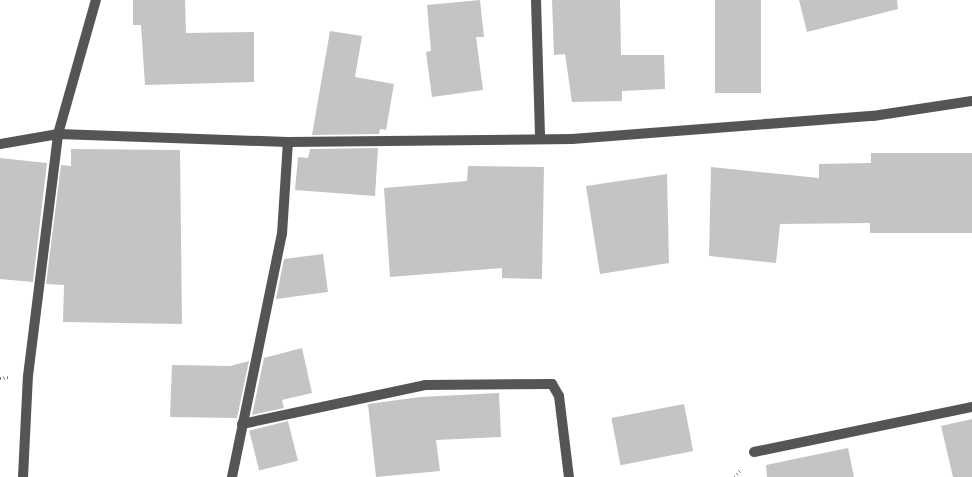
<!DOCTYPE html>
<style>
body{margin:0}
#map{position:relative;width:972px;height:477px;overflow:hidden;background:#fff;font-family:Cabin,sans-serif}
div>[style]{position:absolute}
.building>*{inset:0;background:#c4c4c4;transform-origin:0 0}
.path>*{height:3px;margin-top:-1.5px;transform-origin:0;background:repeating-linear-gradient(90deg,#777 0 1px,transparent 0 3.5px)}
.street>*{height:10px;margin:-5px;padding:0 5px;transform-origin:5px;border-radius:5px;background:#555}
span{translate:-50% -50%;white-space:nowrap;text-align:center;line-height:1.15;-webkit-text-stroke:4px #fff;paint-order:stroke}
</style>
<div id="map">
<div class="building">
<div style="clip-path:polygon(133px 0,185px 0,186px 33px,254px 32px,254px 82px,145px 85px,141px 25px,133px 25px)"></div>
<div style="clip-path:polygon(480px 0,484px 37px,476px 37px,483px 90px,432px 97px,426px 52px,431px 51px,427px 5px)"></div>
<div style="clip-path:polygon(552px 0,620px 0,621px 55px,664px 55px,665px 89px,622px 91px,622px 101px,572px 102px,565px 54px,554px 55px)"></div>
<div style="left:715px;top:0;width:46px;height:93px"></div>
<div style="clip-path:polygon(799px 0,897px 0,898px 9px,807px 32px)"></div>
<div style="clip-path:polygon(330px 31px,362px 36px,355px 77px,394px 84px,386px 130px,380px 129px,379px 134px,312px 135px)"></div>
<div style="clip-path:polygon(378px 148px,375px 196px,295px 190px,298px 157px,308px 158px,310px 149px)"></div>
<div style="clip-path:polygon(71px 149px,180px 150px,182px 324px,63px 322px,64px 285px,46px 284px,61px 165px,71px 166px)"></div>
<div style="clip-path:polygon(871px 153px,972px 153px,972px 233px,870px 233px,870px 223px,780px 224px,776px 263px,709px 256px,711px 167px,819px 178px,819px 164px,871px 163px)"></div>
<div style="clip-path:polygon(0 158px,47px 163px,33px 282px,0 279px)"></div>
<div style="clip-path:polygon(468px 166px,544px 167px,542px 279px,502px 278px,502px 268px,390px 277px,384px 188px,467px 181px)"></div>
<div style="clip-path:polygon(667px 174px,669px 263px,600px 274px,586px 186px)"></div>
<div style="clip-path:polygon(323px 254px,328px 292px,276px 299px,284px 259px)"></div>
<div style="clip-path:polygon(302px 348px,312px 393px,282px 400px,284px 408px,252px 415px,264px 358px)"></div>
<div style="clip-path:polygon(249px 361px,237px 418px,170px 417px,172px 365px,230px 366px)"></div>
<div style="clip-path:polygon(499px 393px,501px 437px,436px 440px,440px 471px,376px 477px,368px 404px,420px 397px)"></div>
<div style="left:684px;top:404px;width:48px;height:74px;rotate:79deg"></div>
<div style="clip-path:polygon(972px 419px,972px 477px,953px 477px,941px 426px)"></div>
<div style="left:288px;top:421px;width:41px;height:40px;rotate:76deg"></div>
<div style="clip-path:polygon(848px 448px,854px 477px,767px 477px,766px 465px)"></div>
</div>
<div class="path">
<div style="left:0;top:378px;width:8px;rotate:-7deg"></div>
<div style="left:735px;top:477px;width:10px;rotate:-53deg"></div>
</div>
<div class="street">
<div style="left:536px;top:0;width:137px;rotate:88.3deg"></div>
<div style="left:0;top:144px;width:59px;rotate:-9.8deg"></div>
<div style="left:58px;top:134px;width:230px;rotate:2deg"></div>
<div style="left:288px;top:142px;width:284px;rotate:-0.6deg"></div>
<div style="left:572px;top:139px;width:302px;rotate:-4.4deg"></div>
<div style="left:873px;top:116px;width:100px;rotate:-8.6deg"></div>
<div style="left:242px;top:424px;width:187px;rotate:-12deg"></div>
<div style="left:425px;top:385px;width:127px;rotate:-0.5deg"></div>
<div style="left:552px;top:384px;width:14px;rotate:60deg"></div>
<div style="left:559px;top:396px;width:82px;rotate:83deg"></div>
<div style="left:754px;top:452px;width:223px;rotate:-11.7deg"></div>
<div style="left:23px;top:477px;width:101px;rotate:-87.2deg"></div>
<div style="left:28px;top:376px;width:244px;rotate:-82.9deg"></div>
<div style="left:58px;top:134px;width:139px;rotate:-74.2deg"></div>
<div style="left:232px;top:477px;width:248px;rotate:-78.4deg"></div>
<div style="left:282px;top:234px;width:92px;rotate:-86.3deg"></div>
</div>
</div>
